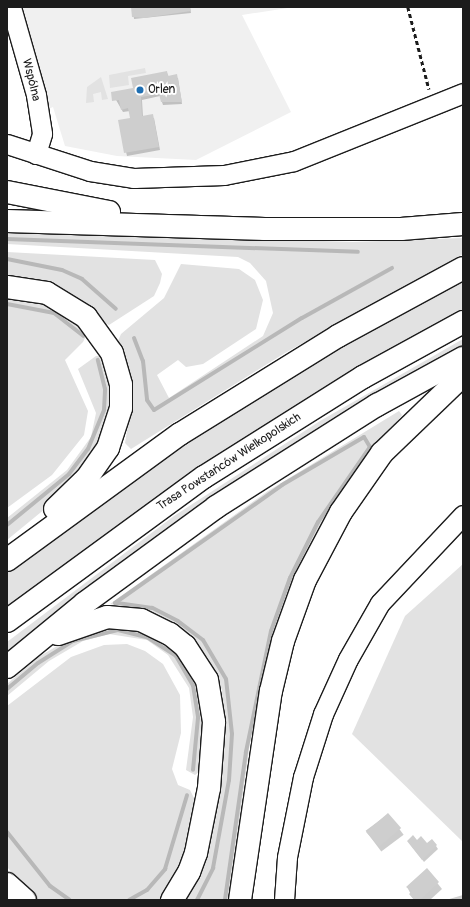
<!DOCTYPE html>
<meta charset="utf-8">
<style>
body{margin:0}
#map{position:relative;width:470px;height:907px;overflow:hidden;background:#fff;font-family:Pangolin,sans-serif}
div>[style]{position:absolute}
.built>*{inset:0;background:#f0f0f0}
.green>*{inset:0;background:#e2e2e2}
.shadow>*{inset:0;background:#0003;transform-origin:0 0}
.stream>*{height:4px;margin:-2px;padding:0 2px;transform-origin:2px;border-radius:2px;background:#b8b8b8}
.building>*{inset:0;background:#cecece;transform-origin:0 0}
.path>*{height:2.5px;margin-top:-1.25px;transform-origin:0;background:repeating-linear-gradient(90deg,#1c1c1c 0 4px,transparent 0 7px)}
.roads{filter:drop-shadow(1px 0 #1c1c1c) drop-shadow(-1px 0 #1c1c1c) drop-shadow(0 1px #1c1c1c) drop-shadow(0 -1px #1c1c1c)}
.minor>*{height:19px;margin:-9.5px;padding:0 9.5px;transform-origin:9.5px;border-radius:9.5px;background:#fff}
.highway>*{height:22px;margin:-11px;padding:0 11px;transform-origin:11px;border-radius:11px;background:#fff}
.dots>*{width:11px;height:11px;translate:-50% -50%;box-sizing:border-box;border:2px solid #fff;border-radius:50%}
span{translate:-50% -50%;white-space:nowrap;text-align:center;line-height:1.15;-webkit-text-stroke:4px #fff;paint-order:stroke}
.street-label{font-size:12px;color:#1c1c1c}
.poi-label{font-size:12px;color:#1c1c1c}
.left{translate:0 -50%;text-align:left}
.frame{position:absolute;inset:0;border:8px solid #1c1c1c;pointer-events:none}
</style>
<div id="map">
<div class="built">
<div style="clip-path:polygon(18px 7px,294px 7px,242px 15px,291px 112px,196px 160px,117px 156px,65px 146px,53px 107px,46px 110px)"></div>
</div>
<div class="green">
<div style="clip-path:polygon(145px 68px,146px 73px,128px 76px,129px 85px,110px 88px,109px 75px)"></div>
<div style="clip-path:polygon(101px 77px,108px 99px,102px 100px,101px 92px,93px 94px,94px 102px,86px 103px,87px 87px)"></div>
<div style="clip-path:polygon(7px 231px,353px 242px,463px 238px,463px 254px,285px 353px,131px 449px,125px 443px,130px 413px,118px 341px,121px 334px,164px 298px,181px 264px,239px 269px,255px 280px,263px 300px,256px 329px,203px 364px,186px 367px,178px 360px,157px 375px,169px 398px,263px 336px,273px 313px,266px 281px,250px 263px,238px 257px,7px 244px)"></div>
<div style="clip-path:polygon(7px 252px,155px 260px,162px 274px,160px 283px,154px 296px,109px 325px,7px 279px)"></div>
<div style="clip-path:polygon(463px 278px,463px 312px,286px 412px,169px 489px,7px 610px,7px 573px,136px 476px,278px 382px)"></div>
<div style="clip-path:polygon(7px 295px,54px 305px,89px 330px,83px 342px,65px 360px,88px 411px,84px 435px,52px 475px,7px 508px)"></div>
<div style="clip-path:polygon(463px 339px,463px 353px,7px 659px,7px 642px,174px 516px,320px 421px)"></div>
<div style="clip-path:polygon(96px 356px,103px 356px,114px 389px,108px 430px,68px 490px,7px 540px,7px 518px,67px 470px,91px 437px,96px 413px,78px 369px)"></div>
<div style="clip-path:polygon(399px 411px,402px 415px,350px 479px,316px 535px,279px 617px,250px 742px,229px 900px,186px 900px,201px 874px,215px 818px,223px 742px,222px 690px,208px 658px,174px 624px,151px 612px,110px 604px,268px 491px)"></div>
<div style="clip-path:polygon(463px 564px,463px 842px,352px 734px,405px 616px)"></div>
<div style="clip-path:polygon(109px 625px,148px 631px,180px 654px,197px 681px,204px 719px,199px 772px,195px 775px,186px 770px,193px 717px,189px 688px,168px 655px,147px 640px,109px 634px,83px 641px,49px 661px,7px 696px,7px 684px,40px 656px,76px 635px)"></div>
<div style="clip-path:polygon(127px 644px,145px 651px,163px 664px,180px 695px,181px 733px,172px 769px,178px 785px,190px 790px,195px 800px,186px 853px,169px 890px,159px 900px,37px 900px,7px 867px,7px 706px,71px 657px,104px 645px)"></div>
</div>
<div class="shadow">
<div style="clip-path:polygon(133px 7px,190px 7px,191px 13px,134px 19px)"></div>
<div style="clip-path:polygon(167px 73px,169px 77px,178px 78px,182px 104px,163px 105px,160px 96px,142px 100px,143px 117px,154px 118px,160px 150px,127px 156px,119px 121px,131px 119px,130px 111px,123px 112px,112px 93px,134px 89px)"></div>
<div style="left:388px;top:814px;width:26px;height:28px;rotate:53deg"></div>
<div style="clip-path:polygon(417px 841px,436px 846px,438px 849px,424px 862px,410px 844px)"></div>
<div style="clip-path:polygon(427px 870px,442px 889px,430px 900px,414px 900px,407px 887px)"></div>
</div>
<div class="stream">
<div style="left:7px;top:239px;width:351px;rotate:2.1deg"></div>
<div style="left:7px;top:259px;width:56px;rotate:11.3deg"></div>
<div style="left:62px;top:270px;width:22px;rotate:24deg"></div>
<div style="left:82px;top:279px;width:45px;rotate:41.4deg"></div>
<div style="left:7px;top:304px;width:48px;rotate:10.8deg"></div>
<div style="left:54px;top:313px;width:37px;rotate:38deg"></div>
<div style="left:134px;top:338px;width:25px;rotate:69deg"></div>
<div style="left:143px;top:361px;width:39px;rotate:84deg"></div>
<div style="left:147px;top:400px;width:12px;rotate:55deg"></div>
<div style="left:154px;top:410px;width:174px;rotate:-31.9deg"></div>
<div style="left:302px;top:318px;width:103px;rotate:-29.1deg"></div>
<div style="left:7px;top:525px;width:80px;rotate:-39.4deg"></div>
<div style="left:69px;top:474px;width:31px;rotate:-53deg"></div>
<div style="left:88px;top:449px;width:42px;rotate:-67.7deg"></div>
<div style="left:104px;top:410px;width:21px;rotate:-87deg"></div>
<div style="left:105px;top:389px;width:30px;rotate:-104deg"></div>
<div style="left:7px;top:689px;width:40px;rotate:-40deg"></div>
<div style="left:38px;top:663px;width:41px;rotate:-32.2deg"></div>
<div style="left:73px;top:641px;width:46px;rotate:-13.7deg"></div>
<div style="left:118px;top:630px;width:30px;rotate:14deg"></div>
<div style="left:147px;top:637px;width:35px;rotate:33deg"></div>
<div style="left:176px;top:656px;width:34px;rotate:60deg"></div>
<div style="left:193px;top:685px;width:33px;rotate:81deg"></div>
<div style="left:198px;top:718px;width:52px;rotate:95.5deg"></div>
<div style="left:7px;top:832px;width:69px;rotate:51.5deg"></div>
<div style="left:50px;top:886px;width:24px;rotate:35deg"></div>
<div style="left:129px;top:900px;width:21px;rotate:-29deg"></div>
<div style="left:147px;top:890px;width:28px;rotate:-49deg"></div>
<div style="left:165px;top:869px;width:77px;rotate:-73.4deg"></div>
<div style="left:197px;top:900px;width:36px;rotate:-63deg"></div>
<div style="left:213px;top:868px;width:89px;rotate:-79.7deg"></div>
<div style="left:229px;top:780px;width:46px;rotate:-86.3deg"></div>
<div style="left:232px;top:734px;width:55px;rotate:-96.2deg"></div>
<div style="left:226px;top:679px;width:45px;rotate:-120.5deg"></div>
<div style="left:203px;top:640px;width:31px;rotate:-143deg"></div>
<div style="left:178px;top:621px;width:29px;rotate:-153deg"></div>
<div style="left:152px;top:608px;width:37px;rotate:-172deg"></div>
<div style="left:115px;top:603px;width:204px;rotate:-35.2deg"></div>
<div style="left:282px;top:485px;width:95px;rotate:-30.3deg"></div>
<div style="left:364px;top:437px;width:12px;rotate:59deg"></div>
<div style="left:370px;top:447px;width:91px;rotate:124.7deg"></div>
<div style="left:318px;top:522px;width:63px;rotate:116.6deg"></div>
<div style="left:290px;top:578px;width:56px;rotate:109.7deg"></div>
<div style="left:271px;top:631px;width:124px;rotate:101.7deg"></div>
<div style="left:246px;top:752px;width:149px;rotate:98.1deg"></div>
</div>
<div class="building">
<div style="clip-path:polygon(131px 7px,190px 7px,191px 11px,144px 18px,132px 17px)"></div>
<div style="clip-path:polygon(167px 71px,168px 76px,177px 74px,182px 102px,161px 102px,159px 94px,141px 97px,142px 116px,153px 114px,159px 147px,124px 153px,118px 120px,130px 118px,128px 108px,121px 110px,119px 100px,112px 101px,111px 92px,133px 88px,131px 78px)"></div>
<div style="left:388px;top:813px;width:20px;height:29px;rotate:49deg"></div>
<div style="clip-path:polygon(413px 835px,417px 840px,421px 836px,427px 843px,432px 839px,437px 845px,422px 860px,407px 841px)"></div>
<div style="clip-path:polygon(427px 868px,439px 882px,420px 900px,414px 900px,409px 894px,412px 891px,406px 887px)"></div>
<div style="clip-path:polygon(463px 895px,463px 900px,446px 900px)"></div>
</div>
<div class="path">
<div style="left:408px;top:7px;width:85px;rotate:75.6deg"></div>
</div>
<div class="roads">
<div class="minor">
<div style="left:11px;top:7px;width:91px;rotate:74.1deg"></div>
<div style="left:36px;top:95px;width:39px;rotate:81deg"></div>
<div style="left:42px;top:134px;width:21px;rotate:107deg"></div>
<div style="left:7px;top:144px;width:87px;rotate:18deg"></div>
<div style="left:90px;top:171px;width:45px;rotate:9deg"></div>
<div style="left:134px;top:178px;width:90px;rotate:-1.9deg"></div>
<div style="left:224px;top:175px;width:71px;rotate:-11.3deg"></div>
<div style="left:294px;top:161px;width:182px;rotate:-21.9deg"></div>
<div style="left:284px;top:900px;width:43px;rotate:-86deg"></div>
<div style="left:287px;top:857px;width:82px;rotate:-78.7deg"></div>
<div style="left:303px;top:777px;width:66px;rotate:-72.4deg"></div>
<div style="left:323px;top:714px;width:60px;rotate:-65.6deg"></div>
<div style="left:348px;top:659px;width:64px;rotate:-60.3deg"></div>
<div style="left:380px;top:603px;width:121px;rotate:-46.7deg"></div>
</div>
<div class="highway">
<div style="left:7px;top:192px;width:104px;rotate:11.1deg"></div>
<div style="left:7px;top:221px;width:258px;rotate:1.8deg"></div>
<div style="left:265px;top:229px;width:136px"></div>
<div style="left:401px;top:229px;width:62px;rotate:-4.6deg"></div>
<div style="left:7px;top:287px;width:40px;rotate:8.5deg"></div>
<div style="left:47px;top:293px;width:46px;rotate:31.6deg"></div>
<div style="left:86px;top:317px;width:44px;rotate:54.2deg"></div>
<div style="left:112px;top:353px;width:33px;rotate:74deg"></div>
<div style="left:121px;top:385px;width:23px;rotate:90deg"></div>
<div style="left:121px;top:408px;width:42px;rotate:108deg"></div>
<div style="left:108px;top:448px;width:38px;rotate:125deg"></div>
<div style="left:86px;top:479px;width:43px;rotate:135.9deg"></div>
<div style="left:7px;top:560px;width:214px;rotate:-36.1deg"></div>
<div style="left:180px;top:434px;width:186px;rotate:-31.8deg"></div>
<div style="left:338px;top:336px;width:142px;rotate:-28.5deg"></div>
<div style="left:7px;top:621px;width:244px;rotate:-36.2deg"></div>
<div style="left:204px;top:477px;width:188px;rotate:-32.2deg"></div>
<div style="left:363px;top:377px;width:114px;rotate:-28.8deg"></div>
<div style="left:58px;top:634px;width:52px;rotate:-19.1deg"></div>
<div style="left:107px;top:617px;width:34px;rotate:5deg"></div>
<div style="left:141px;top:620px;width:32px;rotate:26deg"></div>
<div style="left:170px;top:634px;width:19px;rotate:39deg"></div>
<div style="left:185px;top:646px;width:40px;rotate:57.1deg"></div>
<div style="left:207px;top:680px;width:43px;rotate:80.5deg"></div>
<div style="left:214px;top:722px;width:66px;rotate:94.3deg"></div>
<div style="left:209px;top:788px;width:66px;rotate:101.3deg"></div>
<div style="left:196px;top:853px;width:20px;rotate:110deg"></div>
<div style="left:189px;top:872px;width:33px;rotate:121deg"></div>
<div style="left:7px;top:667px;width:101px;rotate:-39.4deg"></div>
<div style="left:85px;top:603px;width:162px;rotate:-36.2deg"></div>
<div style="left:216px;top:507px;width:191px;rotate:-32.4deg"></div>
<div style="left:377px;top:405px;width:98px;rotate:-28.7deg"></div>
<div style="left:7px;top:884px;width:24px;rotate:42deg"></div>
<div style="left:240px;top:900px;width:211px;rotate:-81.6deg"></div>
<div style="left:271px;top:691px;width:51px;rotate:-76.5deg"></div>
<div style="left:283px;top:641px;width:65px;rotate:-70.2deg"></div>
<div style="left:305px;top:580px;width:77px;rotate:-62.1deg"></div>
<div style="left:341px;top:512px;width:72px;rotate:-55.2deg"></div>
<div style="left:382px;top:453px;width:112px;rotate:-43.9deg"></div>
</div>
</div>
<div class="dots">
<div style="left:140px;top:90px;background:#1f6fb2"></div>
</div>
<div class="street-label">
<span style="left:31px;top:80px;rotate:76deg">Wspólna</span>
<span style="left:229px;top:462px;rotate:-33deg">Trasa Powstańców Wielkopolskich</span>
</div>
<div class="poi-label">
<span class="left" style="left:148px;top:90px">Orlen</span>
</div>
<div class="frame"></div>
</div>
